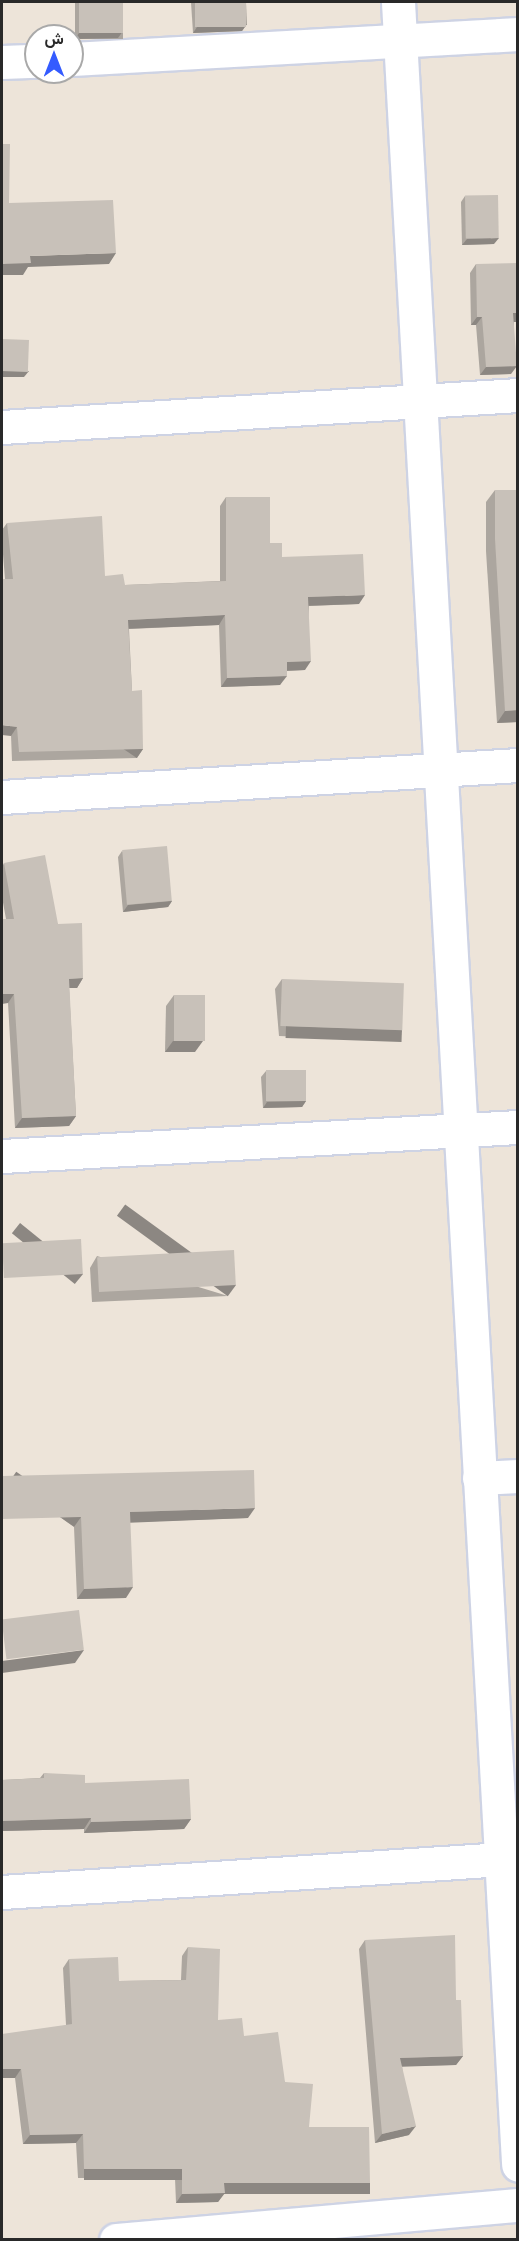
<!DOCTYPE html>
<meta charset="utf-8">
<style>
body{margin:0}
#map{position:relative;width:519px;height:2241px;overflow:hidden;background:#ede4d9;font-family:"Exo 2",Vazirmatn,sans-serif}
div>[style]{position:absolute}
.roads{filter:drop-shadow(2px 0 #ced3e4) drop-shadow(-2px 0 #ced3e4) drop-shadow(0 2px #ced3e4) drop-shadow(0 -2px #ced3e4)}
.street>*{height:33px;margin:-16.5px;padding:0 16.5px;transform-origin:16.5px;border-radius:16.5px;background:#fff}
.wall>*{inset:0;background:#aca69f;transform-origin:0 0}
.shaded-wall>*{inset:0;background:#8c8782;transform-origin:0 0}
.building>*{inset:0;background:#c8c1b9;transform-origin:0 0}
span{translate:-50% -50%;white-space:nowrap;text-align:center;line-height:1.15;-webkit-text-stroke:5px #fff;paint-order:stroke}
.frame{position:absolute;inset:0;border:3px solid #292929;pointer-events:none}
.north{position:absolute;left:24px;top:24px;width:60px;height:60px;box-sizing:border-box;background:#fff;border:2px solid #a9a9a9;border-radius:50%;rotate:0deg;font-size:16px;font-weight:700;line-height:24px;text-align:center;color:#292929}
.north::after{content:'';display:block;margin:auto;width:21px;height:27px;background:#345bff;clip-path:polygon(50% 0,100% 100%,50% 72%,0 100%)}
</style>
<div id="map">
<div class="roads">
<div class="street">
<div style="left:398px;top:2px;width:2166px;rotate:86.82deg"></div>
<div style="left:72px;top:59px;width:447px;rotate:-3.2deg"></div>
<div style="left:2px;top:62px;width:34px;rotate:-2deg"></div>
<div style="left:2px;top:427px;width:517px;rotate:-3.55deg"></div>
<div style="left:2px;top:797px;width:517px;rotate:-3.55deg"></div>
<div style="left:2px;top:1156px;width:517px;rotate:-3.22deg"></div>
<div style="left:479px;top:1478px;width:39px;rotate:-3deg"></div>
<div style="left:2px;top:1892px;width:517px;rotate:-3.77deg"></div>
<div style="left:116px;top:2240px;width:404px;rotate:-5deg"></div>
</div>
</div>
<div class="wall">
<div style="left:75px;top:2px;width:48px;height:37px"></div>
<div style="clip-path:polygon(191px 2px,246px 2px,247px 24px,242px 31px,193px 33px)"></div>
<div style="clip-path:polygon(465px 196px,494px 244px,462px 245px,461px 202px)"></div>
<div style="clip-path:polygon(476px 264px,518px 322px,514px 322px,511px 374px,480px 375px,476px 325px,471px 325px,470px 273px)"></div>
<div style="clip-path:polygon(495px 490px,518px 490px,518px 722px,497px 723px,486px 551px,486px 502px)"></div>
<div style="clip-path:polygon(226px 497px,270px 543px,282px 557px,359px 604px,309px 606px,305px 670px,287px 671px,280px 685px,221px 687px,219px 625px,129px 629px,132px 691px,143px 749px,137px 758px,12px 761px,5px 579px,2px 542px,2px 530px,7px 523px,105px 576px,125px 585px,220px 581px,220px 506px)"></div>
<div style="clip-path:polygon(122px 851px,172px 901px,168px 907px,123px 912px,118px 857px)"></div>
<div style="clip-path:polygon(4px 863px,58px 924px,83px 978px,77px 988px,69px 988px,76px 1116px,69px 1126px,15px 1128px,8px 1003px,6px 919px,2px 897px,2px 867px)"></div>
<div style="clip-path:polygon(282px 979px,402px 1031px,395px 1041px,279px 1036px,275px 989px)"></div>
<div style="clip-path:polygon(174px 995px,195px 1052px,165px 1052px,166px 1006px)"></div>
<div style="clip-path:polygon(266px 1071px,306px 1101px,302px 1107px,263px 1108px,261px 1077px)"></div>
<div style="clip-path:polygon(97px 1256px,228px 1296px,92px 1302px,90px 1268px)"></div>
<div style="clip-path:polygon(2px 1476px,248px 1518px,130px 1522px,126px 1598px,77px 1599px,74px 1527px)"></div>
<div style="clip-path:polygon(44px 1773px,85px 1783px,191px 1819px,184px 1829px,84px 1833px,84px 1829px,2px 1831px,2px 1780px,40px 1778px)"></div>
<div style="clip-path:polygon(365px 1940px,456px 2000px,463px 2056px,456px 2065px,402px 2066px,409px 2135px,375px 2143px,359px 1949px)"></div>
<div style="clip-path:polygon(188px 1947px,218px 2020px,244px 2036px,285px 2082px,309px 2127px,364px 2192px,225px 2192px,218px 2202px,176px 2203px,175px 2178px,78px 2178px,76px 2143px,23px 2144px,15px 2078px,2px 2078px,66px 2025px,63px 1968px,69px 1959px,119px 1981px,181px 1980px,182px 1956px)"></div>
</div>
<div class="shaded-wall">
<div style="clip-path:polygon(247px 24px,242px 31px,193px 33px,197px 27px)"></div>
<div style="clip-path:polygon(123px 31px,118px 38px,75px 39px,79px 33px)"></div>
<div style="clip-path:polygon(499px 238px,494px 244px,462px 245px,467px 239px)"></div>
<div style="clip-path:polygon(116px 253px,109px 264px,28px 267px,23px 275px,2px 275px,2px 264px,30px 256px)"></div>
<div style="clip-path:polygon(513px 313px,518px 313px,518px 322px,507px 322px)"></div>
<div style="clip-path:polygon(477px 317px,482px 317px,476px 325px,471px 325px)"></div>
<div style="clip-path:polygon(517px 366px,511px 374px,480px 375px,486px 367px)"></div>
<div style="clip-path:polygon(2px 371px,29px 371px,24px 377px,2px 377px)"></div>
<div style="clip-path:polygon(365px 595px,359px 604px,302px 606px,308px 597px)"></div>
<div style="clip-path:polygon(225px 615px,219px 625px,122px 629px,128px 620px)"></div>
<div style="clip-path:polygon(311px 661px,305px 670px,280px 671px,287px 662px)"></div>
<div style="clip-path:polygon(287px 676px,280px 685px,221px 687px,227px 678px)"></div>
<div style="clip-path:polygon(518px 710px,518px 722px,497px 723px,505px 711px)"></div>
<div style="clip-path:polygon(2px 725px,17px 727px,11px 736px,2px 735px)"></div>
<div style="left:143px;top:749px;width:11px;height:124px;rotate:124deg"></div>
<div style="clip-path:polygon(172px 901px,168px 907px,123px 912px,128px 905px)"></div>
<div style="clip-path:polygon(83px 978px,77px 988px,62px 988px,69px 979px)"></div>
<div style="clip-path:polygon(2px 994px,14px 994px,8px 1003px,2px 1004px)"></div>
<div style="left:286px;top:1026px;width:116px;height:12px;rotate:2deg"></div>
<div style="clip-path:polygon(173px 1041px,203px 1041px,195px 1052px,165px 1052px)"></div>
<div style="clip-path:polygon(306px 1101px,302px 1107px,263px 1108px,267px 1102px)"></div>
<div style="clip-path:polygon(76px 1116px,69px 1126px,15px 1128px,22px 1118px)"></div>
<div style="left:83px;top:1274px;width:13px;height:81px;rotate:129deg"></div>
<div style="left:236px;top:1285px;width:14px;height:137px;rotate:126deg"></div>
<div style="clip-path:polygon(255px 1508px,248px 1518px,123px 1523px,130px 1512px)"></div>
<div style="left:81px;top:1517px;width:12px;height:79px;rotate:125deg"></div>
<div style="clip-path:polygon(133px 1587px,126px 1598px,77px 1599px,84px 1589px)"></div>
<div style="clip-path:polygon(84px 1650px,75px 1663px,2px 1673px,2px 1661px)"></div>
<div style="clip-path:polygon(91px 1818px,84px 1829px,2px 1831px,2px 1821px)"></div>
<div style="clip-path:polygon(191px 1819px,184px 1829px,84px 1833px,91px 1822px)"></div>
<div style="clip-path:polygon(463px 2056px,456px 2065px,394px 2067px,400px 2058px)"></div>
<div style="clip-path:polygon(2px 2069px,21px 2069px,15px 2078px,2px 2078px)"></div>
<div style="clip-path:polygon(416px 2126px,409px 2135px,375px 2143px,382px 2134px)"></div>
<div style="clip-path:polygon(83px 2134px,76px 2143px,23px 2144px,30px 2135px)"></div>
<div style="left:84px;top:2169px;width:98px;height:11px"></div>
<div style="left:224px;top:2183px;width:146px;height:11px"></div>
<div style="clip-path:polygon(225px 2193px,218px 2202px,176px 2203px,182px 2194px)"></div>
</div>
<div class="building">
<div style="left:79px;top:2px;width:44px;height:31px"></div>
<div style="left:195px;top:2px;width:51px;height:25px"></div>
<div style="clip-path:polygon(2px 144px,10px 144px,9px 203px,113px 200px,116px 253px,30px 256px,31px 263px,2px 264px)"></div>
<div style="left:498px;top:195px;width:43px;height:33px;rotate:89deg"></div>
<div style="clip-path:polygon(518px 263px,518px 313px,513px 313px,517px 366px,486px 367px,482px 317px,477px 317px,476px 264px)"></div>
<div style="left:2px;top:339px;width:27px;height:32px;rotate:2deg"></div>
<div style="clip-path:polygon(495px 490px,518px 490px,518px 710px,505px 711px,495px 539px)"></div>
<div style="clip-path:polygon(226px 497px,270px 497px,270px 543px,282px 543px,282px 557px,363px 554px,365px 595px,308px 597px,311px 661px,287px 662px,287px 676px,227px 678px,225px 615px,128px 620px,132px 691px,142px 690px,143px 749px,19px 752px,17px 727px,2px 725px,2px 579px,13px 579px,7px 523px,102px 516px,105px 576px,123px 574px,125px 585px,226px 581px)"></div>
<div style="left:167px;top:846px;width:55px;height:45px;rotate:85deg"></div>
<div style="clip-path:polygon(45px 855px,58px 924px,82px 923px,83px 978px,69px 979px,76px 1116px,22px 1118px,14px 994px,2px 994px,2px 919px,14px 919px,4px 863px)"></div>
<div style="left:282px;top:979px;width:122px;height:47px;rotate:2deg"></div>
<div style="left:174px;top:995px;width:31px;height:46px"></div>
<div style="left:306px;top:1070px;width:31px;height:40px;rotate:90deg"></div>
<div style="left:81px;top:1239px;width:35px;height:79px;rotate:87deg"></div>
<div style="left:234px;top:1250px;width:35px;height:137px;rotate:87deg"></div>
<div style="clip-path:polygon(254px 1470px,255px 1508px,130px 1512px,133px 1587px,84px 1589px,81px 1517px,2px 1519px,2px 1476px)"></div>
<div style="left:79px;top:1610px;width:40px;height:78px;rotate:83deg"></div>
<div style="clip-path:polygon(44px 1773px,85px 1775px,85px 1783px,189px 1779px,191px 1819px,91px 1822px,91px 1818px,2px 1821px,2px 1780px,44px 1778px)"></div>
<div style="clip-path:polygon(455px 1935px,456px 2000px,461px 2000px,463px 2056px,400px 2058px,416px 2126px,382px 2134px,365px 1940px)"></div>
<div style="clip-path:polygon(188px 1947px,220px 1949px,218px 2020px,242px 2018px,244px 2036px,278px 2032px,285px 2082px,313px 2084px,309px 2127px,369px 2127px,370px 2183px,224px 2183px,225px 2193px,182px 2194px,182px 2169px,84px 2169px,83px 2134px,30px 2135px,21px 2069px,2px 2069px,2px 2034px,72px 2024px,69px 1959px,118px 1957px,119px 1981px,186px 1980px)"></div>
</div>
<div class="frame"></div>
<div class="north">ش</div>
</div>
